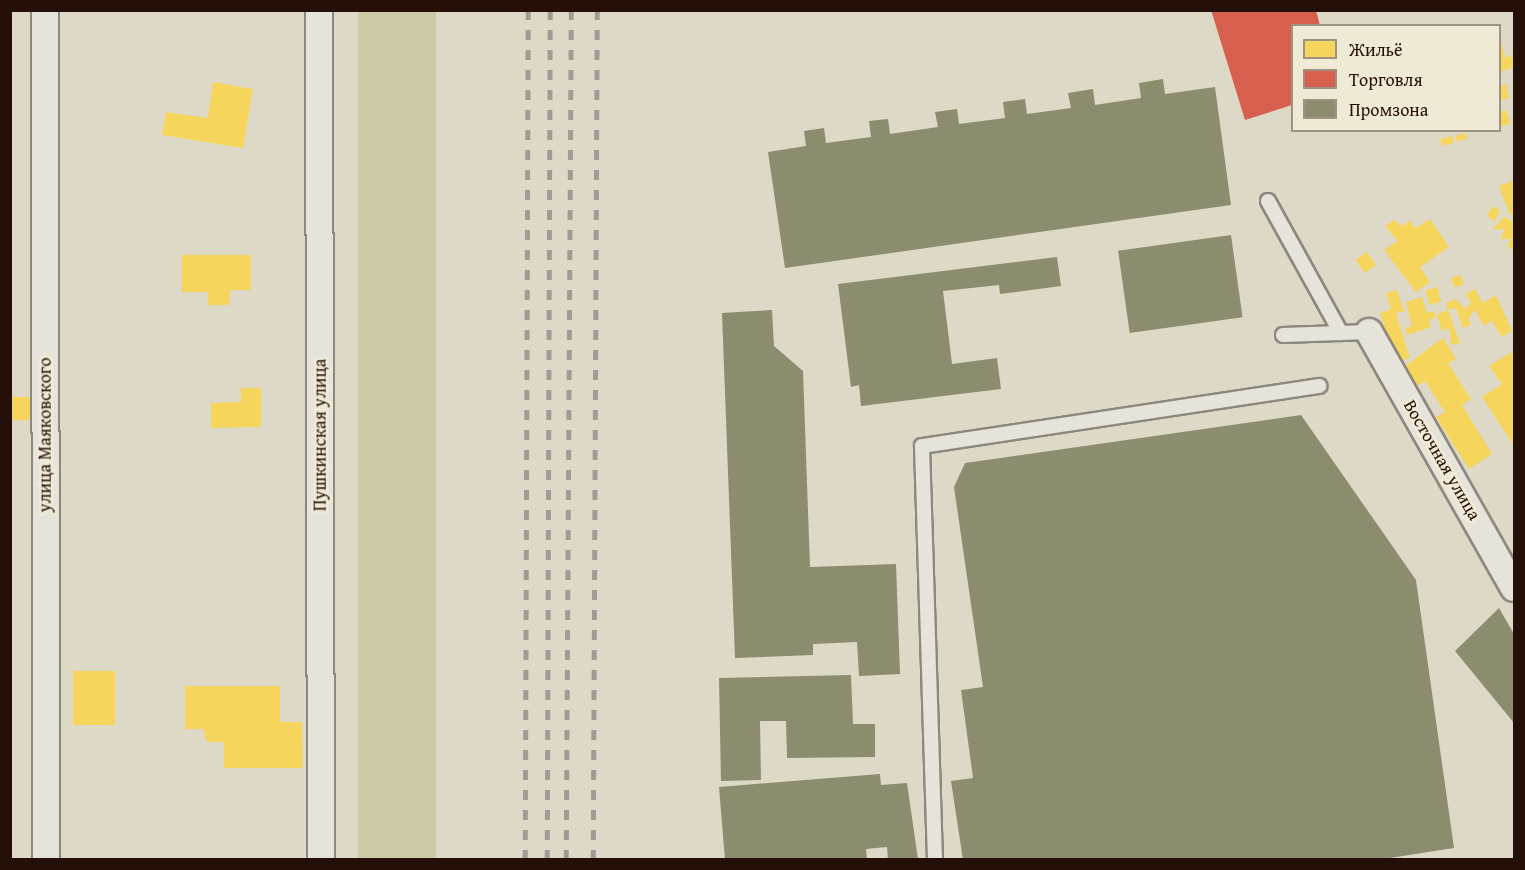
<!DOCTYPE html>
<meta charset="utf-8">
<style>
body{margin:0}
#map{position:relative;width:1525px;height:870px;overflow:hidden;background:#ded9c7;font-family:"Gentium Book Plus",serif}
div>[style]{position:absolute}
.green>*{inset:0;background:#cccba7;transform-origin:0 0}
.homes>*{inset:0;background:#f6d55c;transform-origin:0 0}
.shops>*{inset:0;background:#d6604d}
.industry>*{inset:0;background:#8c8c6e;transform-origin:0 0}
.roads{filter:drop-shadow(2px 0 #8d887d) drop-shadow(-2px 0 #8d887d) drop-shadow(0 2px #8d887d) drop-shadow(0 -2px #8d887d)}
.lane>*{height:14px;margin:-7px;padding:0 7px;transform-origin:7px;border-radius:7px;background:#e6e3da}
.street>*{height:26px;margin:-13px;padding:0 13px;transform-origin:13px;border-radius:13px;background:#e6e3da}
.rail>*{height:4.5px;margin-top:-2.25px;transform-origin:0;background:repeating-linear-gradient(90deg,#a09c95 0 10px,transparent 0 20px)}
span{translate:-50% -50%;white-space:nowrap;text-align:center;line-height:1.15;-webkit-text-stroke:6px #efead5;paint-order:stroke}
.street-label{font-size:18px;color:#241009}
.frame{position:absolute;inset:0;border:12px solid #241009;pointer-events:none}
.legend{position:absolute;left:1291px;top:24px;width:210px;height:108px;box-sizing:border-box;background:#efead5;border:2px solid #9e9383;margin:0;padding:8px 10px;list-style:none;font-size:18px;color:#241009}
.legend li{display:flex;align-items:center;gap:12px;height:30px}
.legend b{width:30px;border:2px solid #9e9383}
</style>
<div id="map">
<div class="green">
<div style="left:358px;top:11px;width:78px;height:848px"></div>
</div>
<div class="homes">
<div style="clip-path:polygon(1500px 38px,1506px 58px,1514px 55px,1514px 67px,1500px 72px)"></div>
<div style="clip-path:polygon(213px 82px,253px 89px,243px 148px,162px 135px,166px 112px,208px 118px)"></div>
<div style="clip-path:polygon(1506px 84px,1509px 98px,1500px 100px,1500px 86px)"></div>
<div style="clip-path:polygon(1506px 110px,1511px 123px,1500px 127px,1500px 112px)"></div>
<div style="left:1465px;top:133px;width:6px;height:10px;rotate:72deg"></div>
<div style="left:1452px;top:136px;width:7px;height:12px;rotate:74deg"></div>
<div style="clip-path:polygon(1513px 181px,1514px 214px,1510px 215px,1499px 186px)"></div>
<div style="clip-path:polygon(1493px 206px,1500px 211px,1495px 221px,1487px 216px)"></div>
<div style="clip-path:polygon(1504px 217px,1514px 222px,1514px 250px,1507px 246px,1511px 239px,1500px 239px,1505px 229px,1493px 229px)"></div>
<div style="clip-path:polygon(1430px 219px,1449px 247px,1420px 267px,1430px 282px,1416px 292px,1384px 250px,1398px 241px,1385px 226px,1394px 220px,1402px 226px,1410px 221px,1416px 228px)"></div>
<div style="left:1367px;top:252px;width:16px;height:14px;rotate:55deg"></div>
<div style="clip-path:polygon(182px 255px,251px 255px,251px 290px,230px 290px,229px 305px,208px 305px,208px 292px,182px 292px)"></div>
<div style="left:1461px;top:275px;width:10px;height:10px;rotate:73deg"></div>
<div style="left:1437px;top:287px;width:15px;height:12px;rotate:74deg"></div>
<div style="clip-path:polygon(1475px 289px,1483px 303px,1496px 295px,1512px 331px,1502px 337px,1492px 321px,1484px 326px,1475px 310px,1468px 318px,1471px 325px,1463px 328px,1456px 308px,1448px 310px,1446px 303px,1456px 299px,1465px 309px,1471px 303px,1466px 294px)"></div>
<div style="clip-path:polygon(1397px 290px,1404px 311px,1396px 313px,1410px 358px,1395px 362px,1380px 313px,1391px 309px,1386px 293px)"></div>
<div style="clip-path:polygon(1422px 297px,1427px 313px,1434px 311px,1436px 317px,1429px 320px,1431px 327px,1407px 335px,1405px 328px,1412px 326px,1406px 302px)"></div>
<div style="clip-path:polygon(1448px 310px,1460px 343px,1451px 345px,1449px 328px,1442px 331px,1437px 314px)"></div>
<div style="clip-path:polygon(1443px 338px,1456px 359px,1448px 363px,1471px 399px,1462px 405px,1492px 454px,1469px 469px,1436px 417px,1445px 412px,1425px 381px,1417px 386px,1405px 366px)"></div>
<div style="clip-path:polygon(1514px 351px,1514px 446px,1482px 397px,1502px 384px,1489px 366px)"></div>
<div style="clip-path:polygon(241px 388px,261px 388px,261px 427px,211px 428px,211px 403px,241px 402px)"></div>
<div style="left:10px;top:397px;width:23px;height:23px"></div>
<div style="left:73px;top:671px;width:42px;height:54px"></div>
<div style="clip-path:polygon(185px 686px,280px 686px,280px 722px,302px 722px,303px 768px,224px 768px,224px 742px,207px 742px,203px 729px,185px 729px)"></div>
</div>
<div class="shops">
<div style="clip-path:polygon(1211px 10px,1316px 10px,1320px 26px,1292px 26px,1292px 105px,1245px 120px)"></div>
</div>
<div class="industry">
<div style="clip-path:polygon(1163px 79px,1165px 94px,1215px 87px,1231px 205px,785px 268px,768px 152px,806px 146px,804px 131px,824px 128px,826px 143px,871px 137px,869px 121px,888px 119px,890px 134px,938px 127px,935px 112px,957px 109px,959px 124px,1005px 118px,1003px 102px,1025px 99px,1027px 114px,1071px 108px,1068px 93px,1093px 89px,1095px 105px,1141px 98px,1139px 83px)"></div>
<div style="left:1231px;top:235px;width:83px;height:114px;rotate:82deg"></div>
<div style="clip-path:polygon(1057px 257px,1061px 286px,1000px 294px,999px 285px,943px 291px,952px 364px,997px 358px,1001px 389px,861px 406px,859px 385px,851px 387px,838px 284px)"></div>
<div style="clip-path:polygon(772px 310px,774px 346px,803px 371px,810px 567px,896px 564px,900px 674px,859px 676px,857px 642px,813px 644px,813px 655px,735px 658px,722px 313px)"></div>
<div style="clip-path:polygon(1301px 415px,1416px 580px,1454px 848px,1377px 860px,963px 860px,951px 781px,973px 778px,961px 690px,983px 687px,954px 487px,965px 463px)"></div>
<div style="clip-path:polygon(1499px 608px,1514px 634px,1514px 723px,1455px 651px)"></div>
<div style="clip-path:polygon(851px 675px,853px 724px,875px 724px,875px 757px,787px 758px,786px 721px,760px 721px,761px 780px,721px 781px,719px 678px)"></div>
<div style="clip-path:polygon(880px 774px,881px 785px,907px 783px,918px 859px,888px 860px,887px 847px,866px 849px,867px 860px,725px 860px,719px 787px)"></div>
</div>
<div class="roads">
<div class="lane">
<div style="left:1268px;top:201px;width:151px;rotate:61.1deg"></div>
<div style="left:1283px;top:335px;width:86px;rotate:-2deg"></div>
<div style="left:935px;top:860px;width:414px;rotate:-91.8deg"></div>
<div style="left:922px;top:446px;width:402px;rotate:-8.6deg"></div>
</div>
<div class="street">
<div style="left:45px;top:10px;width:850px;rotate:89.93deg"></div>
<div style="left:319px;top:10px;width:850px;rotate:89.87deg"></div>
<div style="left:1369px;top:332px;width:294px;rotate:60.5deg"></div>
</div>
</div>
<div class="rail">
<div style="left:525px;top:860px;width:850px;rotate:-89.8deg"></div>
<div style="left:547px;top:860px;width:850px;rotate:-89.8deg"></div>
<div style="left:566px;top:860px;width:850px;rotate:-89.66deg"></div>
<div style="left:593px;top:860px;width:850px;rotate:-89.73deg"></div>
</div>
<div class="street-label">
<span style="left:45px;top:435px;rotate:-90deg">улица Маяковского</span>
<span style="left:320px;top:435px;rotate:-90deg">Пушкинская улица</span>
<span style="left:1442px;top:460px;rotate:60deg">Восточная улица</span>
</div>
<div class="frame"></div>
<ul class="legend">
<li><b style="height:16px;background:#f6d55c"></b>Жильё</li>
<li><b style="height:16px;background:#d6604d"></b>Торговля</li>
<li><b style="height:16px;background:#8c8c6e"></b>Промзона</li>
</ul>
</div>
